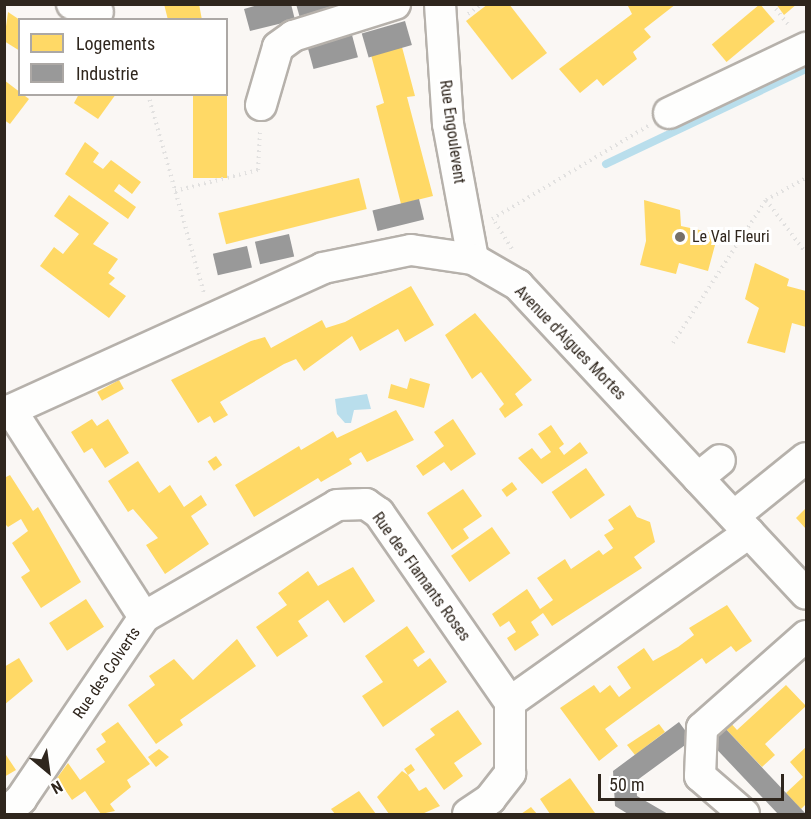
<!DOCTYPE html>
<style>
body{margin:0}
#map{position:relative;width:811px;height:819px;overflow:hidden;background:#faf7f4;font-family:"Roboto Condensed",sans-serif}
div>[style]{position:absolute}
.water>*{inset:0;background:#b9deec}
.homes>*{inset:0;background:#ffd966;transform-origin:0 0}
.industry>*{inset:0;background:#999;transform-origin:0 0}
.stream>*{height:8px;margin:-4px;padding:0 4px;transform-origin:4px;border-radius:4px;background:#b9deec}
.path>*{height:4px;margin-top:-2px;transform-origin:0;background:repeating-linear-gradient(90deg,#e2e1e0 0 1.5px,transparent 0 6px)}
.roads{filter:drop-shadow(2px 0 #b6b1ab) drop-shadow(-2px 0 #b6b1ab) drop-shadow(0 2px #b6b1ab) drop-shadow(0 -2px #b6b1ab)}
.minor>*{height:30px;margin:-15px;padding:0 15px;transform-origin:15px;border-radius:15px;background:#fefefd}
.dots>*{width:16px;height:16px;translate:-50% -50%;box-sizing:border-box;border:3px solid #fff;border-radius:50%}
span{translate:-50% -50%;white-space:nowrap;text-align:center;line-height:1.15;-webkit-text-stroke:6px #fff;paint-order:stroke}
.street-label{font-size:16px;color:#2f261d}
.poi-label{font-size:16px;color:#2f261d}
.left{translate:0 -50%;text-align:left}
.frame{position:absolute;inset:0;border:6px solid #2f261d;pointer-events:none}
.legend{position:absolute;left:18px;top:18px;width:210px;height:78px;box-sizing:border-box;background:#fff;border:2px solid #aca8a5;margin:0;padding:8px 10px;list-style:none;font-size:18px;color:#2f261d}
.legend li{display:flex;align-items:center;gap:12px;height:30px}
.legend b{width:30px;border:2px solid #aca8a5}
.north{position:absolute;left:18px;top:741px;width:60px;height:60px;-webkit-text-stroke:4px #fff;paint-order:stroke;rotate:151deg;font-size:16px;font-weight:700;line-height:24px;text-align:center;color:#2f261d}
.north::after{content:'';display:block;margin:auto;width:21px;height:27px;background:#2f261d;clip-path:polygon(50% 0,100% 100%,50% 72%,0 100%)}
.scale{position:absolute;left:598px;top:774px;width:186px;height:27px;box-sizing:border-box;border:3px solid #2f261d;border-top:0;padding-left:8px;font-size:18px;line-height:21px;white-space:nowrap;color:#2f261d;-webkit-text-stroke:4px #fff;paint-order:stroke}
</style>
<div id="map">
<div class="water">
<div style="clip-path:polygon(367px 394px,371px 409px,354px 410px,351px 423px,345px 423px,337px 414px,335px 399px)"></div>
</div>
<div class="homes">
<div style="clip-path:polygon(164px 4px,199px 4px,202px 20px,168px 20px)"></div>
<div style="clip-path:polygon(488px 4px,509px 4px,547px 53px,512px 80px,466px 21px)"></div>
<div style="clip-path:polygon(627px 4px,676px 4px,644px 29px,651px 37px,633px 52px,637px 59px,603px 86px,597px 79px,580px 93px,559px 69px,632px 14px)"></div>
<div style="left:760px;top:4px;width:23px;height:63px;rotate:50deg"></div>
<div style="clip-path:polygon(776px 4px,797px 4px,784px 15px)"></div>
<div style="clip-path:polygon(8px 12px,20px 20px,20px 51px,4px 41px)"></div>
<div style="clip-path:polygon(402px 47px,415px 96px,407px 97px,433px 196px,401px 204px,376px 106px,384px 103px,371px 55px)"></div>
<div style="clip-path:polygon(4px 80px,29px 99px,10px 124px,4px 120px)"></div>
<div style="clip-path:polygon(79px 94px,116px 94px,98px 119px,74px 103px)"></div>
<div style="left:193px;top:94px;width:34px;height:84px"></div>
<div style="clip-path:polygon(85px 142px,99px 153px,93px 162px,103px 169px,111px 160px,141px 182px,132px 194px,119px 184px,114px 191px,136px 207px,128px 219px,65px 174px)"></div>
<div style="left:359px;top:178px;width:32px;height:145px;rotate:76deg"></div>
<div style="clip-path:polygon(69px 195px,109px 223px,93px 244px,118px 259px,108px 273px,115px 278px,109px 284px,126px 296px,109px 318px,40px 266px,54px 247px,63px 254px,79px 234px,54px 216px)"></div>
<div style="clip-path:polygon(644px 200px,680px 210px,681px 226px,718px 234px,708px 271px,679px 263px,676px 274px,640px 265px,646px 241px)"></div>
<div style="clip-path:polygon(755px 263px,789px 279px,787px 286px,806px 291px,806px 327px,792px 323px,785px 353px,747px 343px,759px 308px,745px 299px)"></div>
<div style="clip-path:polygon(411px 286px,434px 325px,405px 342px,398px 329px,360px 351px,352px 336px,304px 371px,296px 359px,284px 364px,220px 402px,228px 415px,214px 423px,210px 416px,198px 423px,171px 380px,251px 341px,265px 337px,271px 348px,322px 320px,326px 328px,345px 322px)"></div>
<div style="clip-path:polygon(475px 313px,532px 380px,515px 394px,523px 405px,505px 418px,499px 409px,504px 404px,481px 372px,472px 379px,445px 335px)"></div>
<div style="clip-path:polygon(410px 378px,430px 384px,424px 408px,388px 398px,391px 384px,407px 389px)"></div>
<div style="left:119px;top:380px;width:10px;height:25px;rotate:61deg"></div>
<div style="clip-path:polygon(396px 410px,414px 440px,367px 462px,361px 452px,349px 459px,352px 464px,321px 482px,318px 478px,254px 517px,235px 485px,299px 446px,301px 450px,333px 431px,337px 438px)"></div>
<div style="clip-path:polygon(92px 419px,97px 426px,108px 419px,129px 453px,105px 468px,92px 448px,84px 453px,71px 432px)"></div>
<div style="clip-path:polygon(453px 419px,476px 454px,451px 471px,444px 462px,423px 476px,416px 466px,444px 446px,434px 432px)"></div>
<div style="clip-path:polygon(551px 425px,564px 444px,559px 448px,564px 455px,580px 442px,588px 453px,542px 484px,518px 458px,532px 448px,541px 459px,551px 452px,538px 434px)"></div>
<div style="left:216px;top:456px;width:11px;height:10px;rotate:56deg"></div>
<div style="clip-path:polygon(138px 461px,159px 493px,170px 485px,184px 507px,201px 495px,207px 505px,191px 516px,209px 544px,165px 574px,146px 545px,158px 538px,133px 509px,128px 512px,108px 481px)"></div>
<div style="left:586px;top:468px;width:33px;height:42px;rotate:55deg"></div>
<div style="clip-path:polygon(10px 475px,33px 511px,38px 507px,81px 582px,41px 608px,21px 577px,30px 571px,12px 543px,28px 531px,21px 519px,8px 527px,4px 523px,4px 478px)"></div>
<div style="left:512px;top:482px;width:9px;height:13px;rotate:54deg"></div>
<div style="clip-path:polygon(463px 489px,482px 516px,463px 529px,469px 538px,452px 550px,427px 513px)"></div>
<div style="clip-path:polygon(630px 505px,637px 517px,650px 522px,655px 542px,634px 557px,642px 568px,552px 626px,543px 613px,531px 622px,539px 635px,515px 651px,507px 638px,516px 632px,509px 621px,500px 627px,492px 614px,527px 589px,540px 609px,553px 600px,537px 578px,565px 559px,571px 569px,599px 550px,603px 555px,613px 548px,604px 535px,614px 529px,608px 520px)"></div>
<div style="clip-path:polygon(806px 508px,806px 529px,796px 518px)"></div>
<div style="left:492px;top:527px;width:32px;height:50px;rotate:55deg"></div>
<div style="clip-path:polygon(353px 567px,375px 601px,344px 623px,328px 600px,298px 621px,308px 636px,277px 657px,256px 627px,287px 605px,278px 593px,308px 571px,318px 586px)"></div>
<div style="left:86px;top:599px;width:33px;height:44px;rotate:57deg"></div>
<div style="clip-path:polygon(727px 605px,752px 641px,736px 652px,731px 646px,706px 664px,702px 658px,605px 729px,618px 746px,599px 761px,560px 708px,594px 685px,600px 693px,610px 685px,619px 697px,631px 688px,617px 667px,644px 648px,653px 661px,678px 647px,694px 635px,689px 628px)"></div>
<div style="clip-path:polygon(407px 626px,425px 652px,413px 660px,418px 667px,430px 658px,447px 682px,383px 727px,362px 696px,383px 682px,365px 656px)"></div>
<div style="clip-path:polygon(237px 639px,256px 666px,180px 720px,183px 725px,156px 744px,128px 705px,155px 685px,149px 676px,174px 659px,193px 680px)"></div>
<div style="clip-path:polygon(19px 658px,33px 681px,4px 705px,4px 667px)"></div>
<div style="clip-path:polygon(786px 685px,806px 706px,765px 744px,775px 755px,762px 767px,722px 725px,728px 720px,737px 730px)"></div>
<div style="clip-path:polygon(458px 710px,482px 744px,454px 763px,463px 776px,444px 790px,415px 749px,435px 735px,430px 729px)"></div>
<div style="clip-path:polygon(118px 722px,150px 764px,127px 780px,131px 787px,110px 804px,115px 811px,101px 814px,85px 791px,72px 800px,57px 778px,68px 763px,80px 780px,105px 762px,96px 749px,106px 742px,101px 734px)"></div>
<div style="clip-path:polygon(659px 724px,665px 732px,635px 755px,627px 745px)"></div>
<div style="clip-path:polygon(806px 747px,806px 804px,801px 809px,786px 793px,803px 777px,790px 762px)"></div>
<div style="clip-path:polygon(159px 749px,169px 757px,156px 767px,148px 757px)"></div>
<div style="clip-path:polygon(6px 755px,16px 770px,4px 777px,4px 757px)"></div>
<div style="clip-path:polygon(411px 764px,415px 770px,408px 775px,419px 791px,426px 787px,440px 806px,422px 814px,389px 814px,377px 797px,402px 771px,408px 775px,404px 769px)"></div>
<div style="clip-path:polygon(570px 778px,595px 813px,593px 814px,550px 814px,540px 799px)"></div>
<div style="clip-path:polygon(359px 791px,376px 814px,335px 814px,331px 809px)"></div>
<div style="clip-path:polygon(531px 807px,537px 814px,521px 814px)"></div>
</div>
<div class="industry">
<div style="clip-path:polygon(261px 4px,291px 4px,295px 20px,250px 31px,244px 9px)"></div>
<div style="clip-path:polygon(296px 4px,343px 4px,343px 7px,300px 18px)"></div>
<div style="left:405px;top:21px;width:25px;height:45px;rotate:74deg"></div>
<div style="left:352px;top:35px;width:23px;height:46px;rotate:75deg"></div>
<div style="left:419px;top:199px;width:21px;height:48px;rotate:76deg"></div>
<div style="left:289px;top:234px;width:23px;height:35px;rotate:77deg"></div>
<div style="left:247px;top:246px;width:22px;height:35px;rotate:77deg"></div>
<div style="clip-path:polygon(679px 722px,692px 740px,636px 781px,637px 796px,668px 814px,628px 814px,615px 806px,613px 771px)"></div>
<div style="clip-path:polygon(722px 725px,806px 814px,778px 814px,707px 739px)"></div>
</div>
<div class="stream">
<div style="left:606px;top:164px;width:221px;rotate:-25.4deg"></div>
</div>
<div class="path">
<div style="left:772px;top:4px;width:29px;rotate:52deg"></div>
<div style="left:468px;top:14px;width:17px;rotate:-36deg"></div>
<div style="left:148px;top:94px;width:207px;rotate:74.3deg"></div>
<div style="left:175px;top:191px;width:86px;rotate:-14.2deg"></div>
<div style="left:258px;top:170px;width:39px;rotate:-87deg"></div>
<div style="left:766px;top:200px;width:66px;rotate:53deg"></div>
<div style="left:492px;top:219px;width:182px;rotate:-30.8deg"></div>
<div style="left:495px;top:222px;width:32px;rotate:58deg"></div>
<div style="left:673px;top:343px;width:171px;rotate:-57deg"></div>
<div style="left:766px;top:200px;width:46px;rotate:-28.8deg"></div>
</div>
<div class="roads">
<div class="minor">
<div style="left:72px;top:4px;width:27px;rotate:17deg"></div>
<div style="left:440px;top:4px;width:120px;rotate:86.2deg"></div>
<div style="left:448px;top:124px;width:137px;rotate:79.5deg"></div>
<div style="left:261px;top:105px;width:60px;rotate:-73.7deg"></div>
<div style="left:278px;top:47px;width:19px;rotate:-36deg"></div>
<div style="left:293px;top:36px;width:107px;rotate:-17.4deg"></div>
<div style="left:669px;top:113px;width:152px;rotate:-25.4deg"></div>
<div style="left:11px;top:410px;width:246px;rotate:57.3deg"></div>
<div style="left:144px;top:617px;width:223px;rotate:-30.1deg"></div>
<div style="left:337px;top:505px;width:29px;rotate:-2deg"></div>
<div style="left:366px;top:504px;width:16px;rotate:35deg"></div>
<div style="left:379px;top:513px;width:230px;rotate:55.3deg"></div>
<div style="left:510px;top:702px;width:293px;rotate:-35.3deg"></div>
<div style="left:4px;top:413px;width:350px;rotate:-24.4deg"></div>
<div style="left:323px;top:268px;width:90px;rotate:-11.6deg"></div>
<div style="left:411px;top:250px;width:63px;rotate:8.3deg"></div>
<div style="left:473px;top:259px;width:52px;rotate:30deg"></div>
<div style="left:518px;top:285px;width:422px;rotate:47deg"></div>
<div style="left:698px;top:478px;width:28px;rotate:-39deg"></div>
<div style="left:734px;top:516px;width:92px;rotate:-38.9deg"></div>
<div style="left:4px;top:814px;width:23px;rotate:-41deg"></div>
<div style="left:21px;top:799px;width:220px;rotate:-55.9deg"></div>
<div style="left:468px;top:814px;width:27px;rotate:-34deg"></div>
<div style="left:490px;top:799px;width:33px;rotate:-52deg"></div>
<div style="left:510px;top:773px;width:71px;rotate:-90deg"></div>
<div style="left:744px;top:814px;width:58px;rotate:-139.2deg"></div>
<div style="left:700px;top:776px;width:48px;rotate:-87.6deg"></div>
<div style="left:702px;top:728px;width:139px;rotate:-41.5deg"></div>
</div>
</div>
<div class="dots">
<div style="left:680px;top:237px;background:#766f68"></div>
</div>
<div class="street-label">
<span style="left:452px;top:132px;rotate:82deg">Rue Engoulevent</span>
<span style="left:570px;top:343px;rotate:46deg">Avenue d'Aigues Mortes</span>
<span style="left:421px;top:577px;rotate:54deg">Rue des Flamants Roses</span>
<span style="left:107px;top:673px;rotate:-56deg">Rue des Colverts</span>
</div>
<div class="poi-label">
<span class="left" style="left:692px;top:237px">Le Val Fleuri</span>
</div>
<div class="frame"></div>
<ul class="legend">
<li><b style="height:16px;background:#ffd966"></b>Logements</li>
<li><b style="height:16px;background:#999"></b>Industrie</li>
</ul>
<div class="north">N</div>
<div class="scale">50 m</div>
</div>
